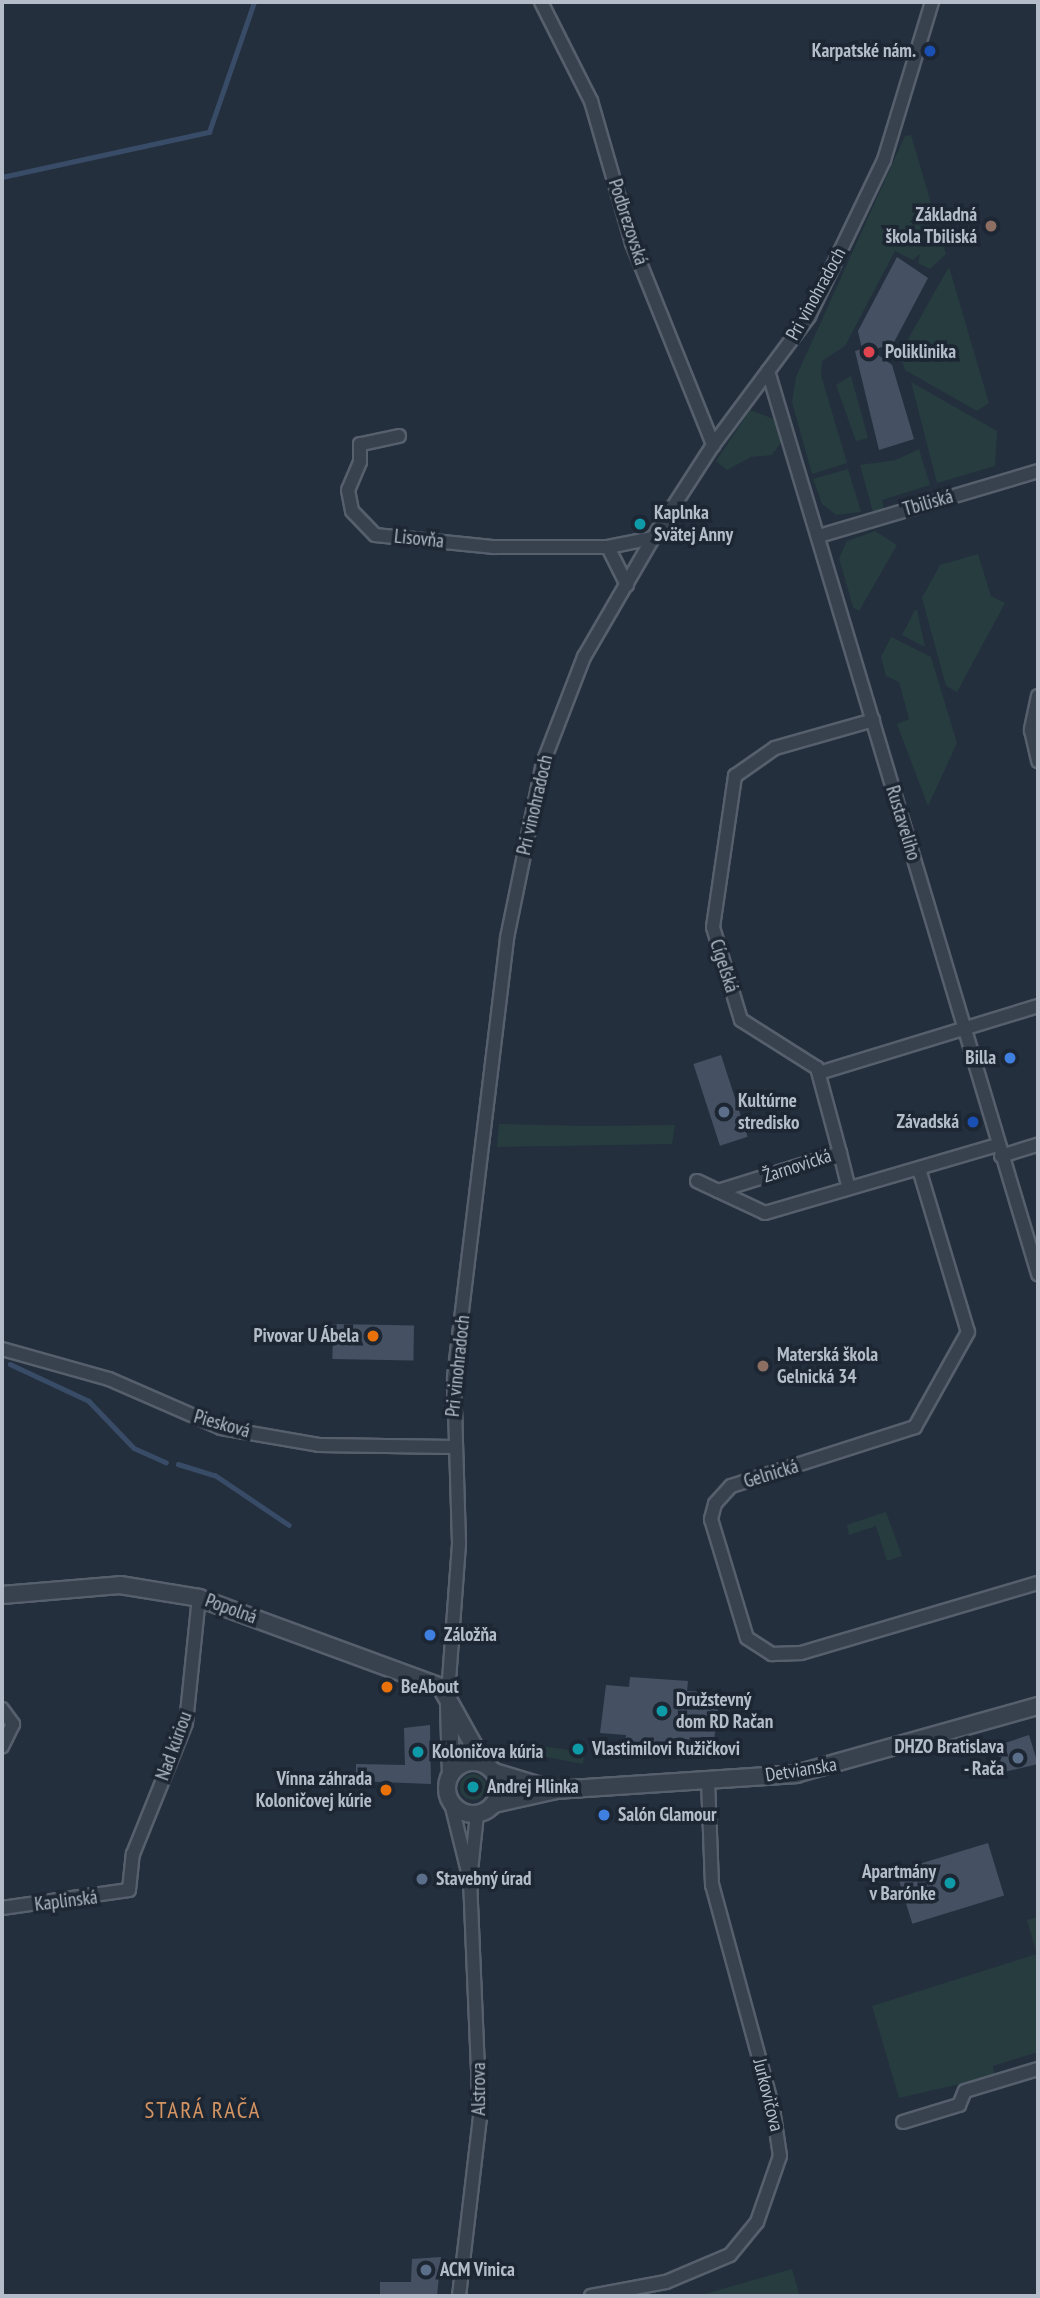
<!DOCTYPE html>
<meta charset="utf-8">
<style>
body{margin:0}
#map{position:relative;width:1040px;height:2298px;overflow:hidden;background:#242f3e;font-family:"PT Sans Narrow",sans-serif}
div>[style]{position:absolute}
.green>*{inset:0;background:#263c3f}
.round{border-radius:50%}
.stream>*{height:4.5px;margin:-2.25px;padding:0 2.25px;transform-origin:2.25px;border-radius:2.25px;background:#394c67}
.building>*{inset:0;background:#455162;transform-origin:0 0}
.roads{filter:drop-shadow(2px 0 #565f6c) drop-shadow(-2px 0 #565f6c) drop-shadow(0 2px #565f6c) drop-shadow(0 -2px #565f6c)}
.minor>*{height:12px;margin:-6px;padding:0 6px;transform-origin:6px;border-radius:6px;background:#38414e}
.tertiary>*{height:16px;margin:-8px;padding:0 8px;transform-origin:8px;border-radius:8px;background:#38414e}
.tertiary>.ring{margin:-8px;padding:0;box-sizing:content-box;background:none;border:16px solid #38414e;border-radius:50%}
.dots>*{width:19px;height:19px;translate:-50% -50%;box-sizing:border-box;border:4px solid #1d2633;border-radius:50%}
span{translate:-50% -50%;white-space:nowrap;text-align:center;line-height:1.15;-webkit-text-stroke:7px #1d2633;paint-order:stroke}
.poi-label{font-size:19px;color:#b4bcc9;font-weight:700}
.right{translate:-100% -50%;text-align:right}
.left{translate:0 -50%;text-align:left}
.street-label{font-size:19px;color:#b4bcc9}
.quarter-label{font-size:23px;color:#d59563;letter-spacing:2px}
.frame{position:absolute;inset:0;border:4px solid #b4bcc9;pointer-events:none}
</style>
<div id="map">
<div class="green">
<div style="clip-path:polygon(911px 135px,946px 254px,930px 269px,918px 263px,920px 254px,913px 260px,895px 251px,845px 346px,822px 361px,821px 375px,847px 463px,812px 474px,792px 402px,796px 377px,905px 136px)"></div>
<div style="clip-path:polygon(949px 267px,989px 403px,977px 411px,905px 370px,900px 353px)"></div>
<div style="clip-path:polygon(851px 376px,868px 438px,856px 441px,836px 385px)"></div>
<div style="clip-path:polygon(911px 382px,997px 431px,995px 466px,937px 483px)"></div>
<div style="clip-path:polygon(750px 410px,774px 419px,781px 442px,772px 455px,751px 457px,727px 470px,716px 461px)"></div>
<div style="clip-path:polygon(919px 449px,930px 485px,882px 500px,884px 509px,873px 512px,860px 465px,896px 460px)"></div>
<div style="clip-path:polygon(848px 469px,861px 512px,836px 515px,822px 504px,813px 479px)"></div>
<div style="clip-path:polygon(875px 531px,897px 545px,859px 611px,853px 607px,839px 558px,847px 541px)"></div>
<div style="clip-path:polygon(978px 554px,991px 596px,1005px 603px,957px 692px,946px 686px,922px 598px,940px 565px)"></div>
<div style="clip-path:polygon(915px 610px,917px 610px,925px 647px,902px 635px)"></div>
<div style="clip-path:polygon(891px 637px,931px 657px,957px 743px,928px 806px,897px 724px,909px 719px,899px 682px,886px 676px,881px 657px)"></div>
<div style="clip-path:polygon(499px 1124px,589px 1126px,675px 1125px,672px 1144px,497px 1147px)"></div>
<div style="clip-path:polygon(886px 1512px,902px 1556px,887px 1561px,876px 1526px,849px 1535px,847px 1525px)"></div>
<div style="clip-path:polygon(527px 1744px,584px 1752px,583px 1764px,525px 1753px)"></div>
<div class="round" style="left:460px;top:1774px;width:26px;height:26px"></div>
<div style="clip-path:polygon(1038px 1917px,1038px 2052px,993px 2066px,995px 2076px,899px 2098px,872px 2006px,1037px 1954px,1027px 1920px)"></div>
<div style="clip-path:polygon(792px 2269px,800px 2296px,698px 2296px)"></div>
</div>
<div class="stream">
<div style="left:2px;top:177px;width:212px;rotate:-12.3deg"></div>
<div style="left:209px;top:132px;width:138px;rotate:-70.9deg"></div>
<div style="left:10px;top:1364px;width:87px;rotate:25.1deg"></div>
<div style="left:89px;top:1401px;width:65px;rotate:46.2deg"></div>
<div style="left:134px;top:1448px;width:35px;rotate:24deg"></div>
<div style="left:178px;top:1464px;width:39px;rotate:17deg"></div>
<div style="left:215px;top:1475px;width:89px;rotate:34deg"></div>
</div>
<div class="building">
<div style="clip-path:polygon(897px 257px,928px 278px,893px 344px,871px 350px,892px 365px,914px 439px,879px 450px,855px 351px,862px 349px,858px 331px)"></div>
<div style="left:721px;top:1055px;width:86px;height:29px;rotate:72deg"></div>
<div style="left:333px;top:1324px;width:81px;height:35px;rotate:1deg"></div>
<div style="clip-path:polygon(630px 1677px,688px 1681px,687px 1691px,720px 1693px,714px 1741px,684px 1739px,683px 1748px,625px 1744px,626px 1735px,600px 1733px,606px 1685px,629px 1687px)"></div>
<div style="clip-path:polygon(430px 1725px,431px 1784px,356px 1781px,356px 1764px,405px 1765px,404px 1728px)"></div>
<div style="clip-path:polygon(1029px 1735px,1038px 1764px,1004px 1772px,998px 1753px,1004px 1751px,1002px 1744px)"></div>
<div style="left:988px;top:1843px;width:55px;height:96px;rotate:73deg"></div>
<div style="clip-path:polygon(441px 2257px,437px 2296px,380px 2296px,380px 2282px,411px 2282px,412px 2259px)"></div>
</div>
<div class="roads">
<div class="minor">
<div style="left:541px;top:2px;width:111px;rotate:63.2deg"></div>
<div style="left:591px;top:101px;width:148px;rotate:73.9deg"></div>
<div style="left:632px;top:243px;width:218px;rotate:68.1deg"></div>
<div style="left:768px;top:371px;width:943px;rotate:73.35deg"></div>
<div style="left:399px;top:436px;width:40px;rotate:168deg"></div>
<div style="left:360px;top:444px;width:18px;rotate:90deg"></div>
<div style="left:360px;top:462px;width:30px;rotate:113deg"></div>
<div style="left:348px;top:490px;width:21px;rotate:79deg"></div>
<div style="left:352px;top:511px;width:33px;rotate:46deg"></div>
<div style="left:375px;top:535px;width:120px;rotate:5.8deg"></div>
<div style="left:494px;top:547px;width:114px"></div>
<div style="left:819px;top:536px;width:228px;rotate:-16.5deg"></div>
<div style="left:627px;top:585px;width:42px;rotate:-116.6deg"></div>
<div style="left:608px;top:547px;width:46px;rotate:-11.3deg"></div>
<div style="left:1038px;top:696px;width:35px;rotate:102deg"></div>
<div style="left:1031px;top:730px;width:32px;rotate:77deg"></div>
<div style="left:819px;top:1073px;width:229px;rotate:-17deg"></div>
<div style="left:840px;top:1153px;width:88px;rotate:-105.1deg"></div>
<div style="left:817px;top:1068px;width:90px;rotate:-147.7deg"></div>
<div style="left:741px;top:1020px;width:97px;rotate:-106.8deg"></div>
<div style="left:713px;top:927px;width:153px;rotate:-81.7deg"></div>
<div style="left:735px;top:776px;width:49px;rotate:-35deg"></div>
<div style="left:775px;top:748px;width:102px;rotate:-15.9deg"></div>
<div style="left:1001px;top:1156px;width:39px;rotate:-17deg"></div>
<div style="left:919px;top:1169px;width:170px;rotate:73.3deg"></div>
<div style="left:968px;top:1332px;width:109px;rotate:119.2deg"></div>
<div style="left:915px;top:1427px;width:193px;rotate:162.2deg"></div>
<div style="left:731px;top:1486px;width:24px;rotate:132deg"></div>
<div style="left:715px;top:1504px;width:16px;rotate:105deg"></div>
<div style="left:711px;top:1519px;width:124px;rotate:73.2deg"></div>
<div style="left:747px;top:1638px;width:30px;rotate:33deg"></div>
<div style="left:772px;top:1654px;width:29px;rotate:-2deg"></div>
<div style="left:801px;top:1653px;width:247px;rotate:-16.5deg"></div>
<div style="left:697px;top:1181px;width:75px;rotate:25.2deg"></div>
<div style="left:765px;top:1213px;width:243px;rotate:-16.3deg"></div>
<div style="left:718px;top:1191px;width:128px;rotate:-17.3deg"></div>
<div style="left:840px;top:1153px;width:36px;rotate:76deg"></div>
<div style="left:2px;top:1349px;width:111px;rotate:15.7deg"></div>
<div style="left:109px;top:1379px;width:122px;rotate:23.6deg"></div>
<div style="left:221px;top:1428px;width:99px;rotate:9.8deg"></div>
<div style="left:319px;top:1445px;width:134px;rotate:0.9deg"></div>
<div style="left:448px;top:1694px;width:151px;rotate:-85.8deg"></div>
<div style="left:459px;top:1543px;width:166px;rotate:-91.7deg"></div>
<div style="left:454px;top:1377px;width:442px;rotate:-83.1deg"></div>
<div style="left:507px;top:938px;width:179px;rotate:-78.4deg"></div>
<div style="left:543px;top:763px;width:114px;rotate:-68.9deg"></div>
<div style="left:584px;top:657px;width:138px;rotate:-59.9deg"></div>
<div style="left:653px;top:538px;width:111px;rotate:-57.2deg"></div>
<div style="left:713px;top:445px;width:161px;rotate:-53.3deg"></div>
<div style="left:809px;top:316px;width:173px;rotate:-64.3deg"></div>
<div style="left:884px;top:160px;width:165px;rotate:-73.1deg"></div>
<div style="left:2px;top:1709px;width:19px;rotate:54deg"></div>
<div style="left:13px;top:1724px;width:25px;rotate:116deg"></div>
<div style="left:450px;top:1799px;width:79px;rotate:76.1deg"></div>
<div style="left:2px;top:1908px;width:128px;rotate:-8.1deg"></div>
<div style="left:129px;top:1890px;width:36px;rotate:-84deg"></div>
<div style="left:133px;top:1854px;width:141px;rotate:-68deg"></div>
<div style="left:186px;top:1723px;width:126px;rotate:-84.1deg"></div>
<div style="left:903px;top:2122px;width:59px;rotate:-16.9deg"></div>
<div style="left:959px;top:2105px;width:15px;rotate:-67deg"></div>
<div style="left:965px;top:2091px;width:76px;rotate:-16.8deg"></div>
<div style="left:459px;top:2296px;width:179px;rotate:-83.3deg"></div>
<div style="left:480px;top:2118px;width:238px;rotate:-92.4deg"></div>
<div style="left:470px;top:1880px;width:66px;rotate:-83.9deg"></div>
<div style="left:591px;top:2296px;width:76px;rotate:-10.6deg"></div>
<div style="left:666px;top:2282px;width:69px;rotate:-22.9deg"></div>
<div style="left:730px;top:2255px;width:43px;rotate:-50.7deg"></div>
<div style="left:757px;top:2222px;width:70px;rotate:-70.8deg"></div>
<div style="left:780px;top:2156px;width:48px;rotate:-98.5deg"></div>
<div style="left:773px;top:2109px;width:232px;rotate:-105.2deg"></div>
<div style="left:712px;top:1885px;width:105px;rotate:-92.2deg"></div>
</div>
<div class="tertiary">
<div style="left:2px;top:1595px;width:118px;rotate:-4.8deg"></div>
<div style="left:120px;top:1585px;width:80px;rotate:9.3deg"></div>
<div style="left:199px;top:1598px;width:258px;rotate:20.2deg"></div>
<div style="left:441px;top:1687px;width:88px;rotate:60.8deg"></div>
<div style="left:449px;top:1704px;width:70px;rotate:88.4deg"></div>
<div class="ring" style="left:447px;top:1762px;width:36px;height:36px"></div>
<div style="left:494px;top:1772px;width:63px;rotate:16.7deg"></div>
<div style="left:494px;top:1804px;width:64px;rotate:-12.7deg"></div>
<div style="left:556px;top:1790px;width:241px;rotate:-3.8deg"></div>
<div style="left:796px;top:1774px;width:251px;rotate:-15.7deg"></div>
</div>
</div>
<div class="dots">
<div style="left:930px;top:51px;background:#1a4fb4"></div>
<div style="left:991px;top:226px;background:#8d6e63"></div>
<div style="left:869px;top:352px;background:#e0444e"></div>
<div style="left:640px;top:524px;background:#0f9aa8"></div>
<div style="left:1010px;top:1058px;background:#3f7fe0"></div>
<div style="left:724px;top:1112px;background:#5c6f8a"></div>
<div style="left:973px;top:1122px;background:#1a4fb4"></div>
<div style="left:373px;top:1336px;background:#e8710a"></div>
<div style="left:763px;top:1366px;background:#8d6e63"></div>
<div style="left:430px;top:1635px;background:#3f7fe0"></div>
<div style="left:387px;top:1687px;background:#e8710a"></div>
<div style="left:662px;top:1711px;background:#0f9aa8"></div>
<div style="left:578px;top:1749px;background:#0f9aa8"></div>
<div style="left:418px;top:1752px;background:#0f9aa8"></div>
<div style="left:1018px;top:1758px;background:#5c6f8a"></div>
<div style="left:473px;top:1787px;background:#0f9aa8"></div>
<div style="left:386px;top:1790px;background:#e8710a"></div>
<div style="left:604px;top:1815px;background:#3f7fe0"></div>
<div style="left:422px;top:1879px;background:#5c6f8a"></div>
<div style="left:950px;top:1883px;background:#0f9aa8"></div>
<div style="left:426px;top:2270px;background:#5c6f8a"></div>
</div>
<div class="poi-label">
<span class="right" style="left:916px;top:51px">Karpatské nám.</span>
<span class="right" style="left:977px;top:226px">Základná<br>škola Tbiliská</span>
<span class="left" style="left:885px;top:352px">Poliklinika</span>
<span class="left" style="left:654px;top:524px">Kaplnka<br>Svätej Anny</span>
<span class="right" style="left:996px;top:1058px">Billa</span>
<span class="left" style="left:738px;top:1112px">Kultúrne<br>stredisko</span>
<span class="right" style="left:959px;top:1122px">Závadská</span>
<span class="right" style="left:359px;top:1336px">Pivovar U Ábela</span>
<span class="left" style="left:777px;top:1366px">Materská škola<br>Gelnická 34</span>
<span class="left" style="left:444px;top:1635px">Záložňa</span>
<span class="left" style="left:401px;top:1687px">BeAbout</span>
<span class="left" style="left:676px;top:1711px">Družstevný<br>dom RD Račan</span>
<span class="right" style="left:1004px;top:1758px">DHZO Bratislava<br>- Rača</span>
<span class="left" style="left:592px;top:1749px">Vlastimilovi Ružičkovi</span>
<span class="left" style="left:432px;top:1752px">Koloničova kúria</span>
<span class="right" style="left:372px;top:1790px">Vínna záhrada<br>Koloničovej kúrie</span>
<span class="left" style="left:487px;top:1787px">Andrej Hlinka</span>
<span class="left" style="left:618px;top:1815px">Salón Glamour</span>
<span class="right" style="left:936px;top:1883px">Apartmány<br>v Barónke</span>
<span class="left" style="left:436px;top:1879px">Stavebný úrad</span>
<span class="left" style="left:440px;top:2270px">ACM Vinica</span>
</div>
<div class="street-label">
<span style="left:628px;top:222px;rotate:72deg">Podbrezovská</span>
<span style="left:816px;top:294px;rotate:-61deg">Pri vinohradoch</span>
<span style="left:928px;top:503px;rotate:-16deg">Tbiliská</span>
<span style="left:419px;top:539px;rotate:6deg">Lisovňa</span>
<span style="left:535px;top:805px;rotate:-77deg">Pri vinohradoch</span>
<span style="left:903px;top:823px;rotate:73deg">Rustaveliho</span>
<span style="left:724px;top:966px;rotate:72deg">Cígeľská</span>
<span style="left:797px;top:1166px;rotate:-18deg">Žarnovická</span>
<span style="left:458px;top:1366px;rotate:-84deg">Pri vinohradoch</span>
<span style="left:222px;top:1424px;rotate:16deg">Piesková</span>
<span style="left:771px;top:1474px;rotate:-17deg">Gelnická</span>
<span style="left:231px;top:1609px;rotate:20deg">Popolná</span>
<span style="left:174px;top:1746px;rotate:-70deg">Nad kúriou</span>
<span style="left:801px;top:1770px;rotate:-9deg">Detvianska</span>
<span style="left:66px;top:1901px;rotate:-7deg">Kaplinská</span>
<span style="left:479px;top:2089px;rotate:-90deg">Alstrova</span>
<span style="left:768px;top:2095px;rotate:76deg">Jurkovičova</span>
</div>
<div class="quarter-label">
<span style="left:203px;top:2110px">STARÁ RAČA</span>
</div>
<div class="frame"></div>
</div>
